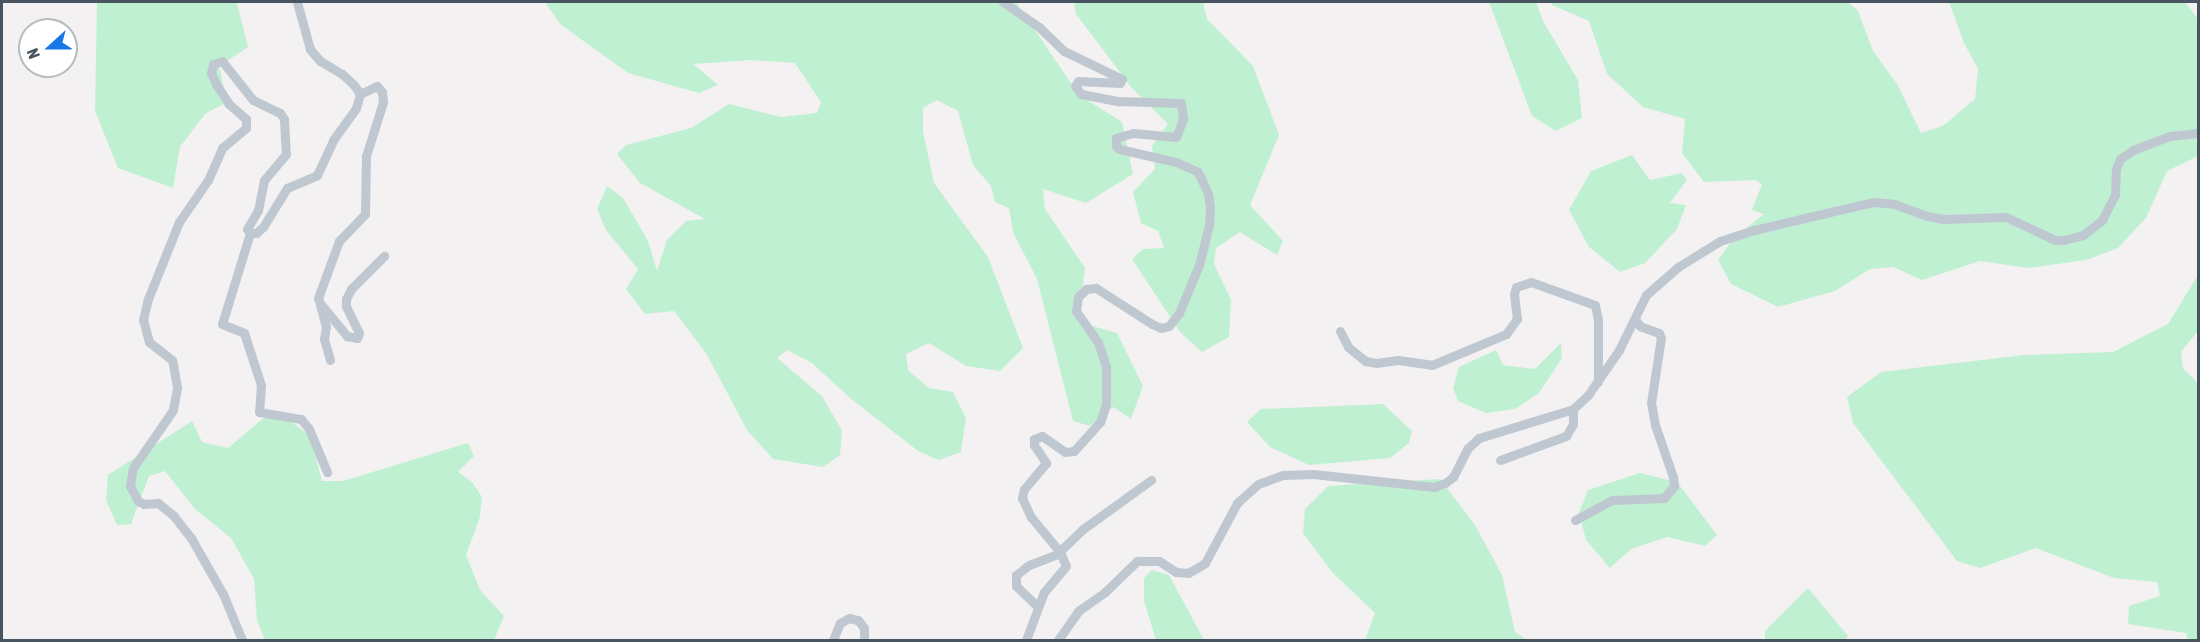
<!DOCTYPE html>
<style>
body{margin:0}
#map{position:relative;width:2200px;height:642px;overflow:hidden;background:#f3f1f1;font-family:"Asap Condensed",sans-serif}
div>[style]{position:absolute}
.green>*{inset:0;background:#c0f0d2}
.minor>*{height:9px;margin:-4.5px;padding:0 4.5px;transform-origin:4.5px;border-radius:4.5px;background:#bfc8d0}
span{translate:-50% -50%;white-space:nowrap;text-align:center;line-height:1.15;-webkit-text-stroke:4.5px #fff;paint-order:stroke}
.frame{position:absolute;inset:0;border:3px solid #48545f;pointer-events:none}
.north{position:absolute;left:18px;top:18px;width:60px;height:60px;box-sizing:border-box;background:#fff;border:2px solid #b6bbbf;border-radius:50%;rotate:249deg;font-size:16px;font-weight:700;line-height:24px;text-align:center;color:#48545f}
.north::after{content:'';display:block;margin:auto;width:21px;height:27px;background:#1976e6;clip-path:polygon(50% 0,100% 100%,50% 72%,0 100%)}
</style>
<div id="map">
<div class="green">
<div style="clip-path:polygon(97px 2px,237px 3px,248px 47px,219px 66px,227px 102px,205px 114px,180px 147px,173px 188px,118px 168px,95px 111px)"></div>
<div style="clip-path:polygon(545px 2px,1016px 2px,1079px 95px,1122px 122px,1133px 174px,1086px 203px,1043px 189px,1045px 209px,1085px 268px,1078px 322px,1117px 333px,1143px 386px,1131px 419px,1113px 407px,1090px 426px,1073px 421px,1037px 279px,1013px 232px,1009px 208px,995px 202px,991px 186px,973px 165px,958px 111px,937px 100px,923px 108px,923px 132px,934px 183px,988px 257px,1023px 348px,1000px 371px,966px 366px,929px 343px,906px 354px,908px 370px,929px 388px,953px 392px,966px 418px,961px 452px,939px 460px,918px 451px,850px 398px,812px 363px,787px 350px,777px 358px,822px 396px,842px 431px,840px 455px,823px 467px,773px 459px,747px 430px,706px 353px,674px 311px,645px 314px,626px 289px,638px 269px,606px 230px,597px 209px,607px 186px,623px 198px,648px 241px,657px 271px,667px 240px,686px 221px,705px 219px,640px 183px,617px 154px,626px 145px,691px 128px,729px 104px,781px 117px,817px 113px,821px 102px,795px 63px,751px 60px,693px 64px,718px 85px,699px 93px,628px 73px,560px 24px)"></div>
<div style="clip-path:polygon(1074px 2px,1203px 2px,1207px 19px,1253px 66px,1279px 135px,1250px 205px,1283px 241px,1277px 255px,1240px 232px,1216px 248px,1214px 264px,1231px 300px,1229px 337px,1202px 352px,1180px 332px,1132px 259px,1143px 249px,1164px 248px,1158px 231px,1141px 223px,1133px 192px,1155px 169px,1152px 146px,1168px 124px,1131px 87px,1076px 14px)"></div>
<div style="clip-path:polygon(1489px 2px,1536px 2px,1543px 21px,1578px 80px,1582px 118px,1556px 131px,1532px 116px)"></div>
<div style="clip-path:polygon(1552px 2px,1848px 2px,1858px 11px,1873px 51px,1897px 84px,1921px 133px,1943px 126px,1975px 99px,1978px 69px,1964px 43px,1949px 2px,2185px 2px,2198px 19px,2198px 156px,2167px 171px,2146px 218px,2118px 248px,2086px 260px,2028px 268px,1980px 261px,1922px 280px,1893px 267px,1870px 269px,1835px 291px,1778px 307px,1731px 284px,1718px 260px,1735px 237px,1764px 214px,1752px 210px,1762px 184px,1755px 180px,1704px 182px,1682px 153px,1685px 119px,1643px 107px,1607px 74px,1589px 21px,1552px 5px)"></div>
<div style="clip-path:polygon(1632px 155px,1650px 180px,1682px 173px,1687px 180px,1670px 203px,1686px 205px,1677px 229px,1645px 263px,1620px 272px,1589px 247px,1569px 210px,1591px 171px)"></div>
<div style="clip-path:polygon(2198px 275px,2198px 333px,2197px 332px,2181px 352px,2183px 368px,2198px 383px,2198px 640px,2188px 640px,2186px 633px,2128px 624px,2129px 606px,2160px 596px,2157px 582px,2114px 578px,2036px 548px,1980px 568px,1957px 561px,1853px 423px,1847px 397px,1881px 372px,2024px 355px,2113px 352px,2168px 324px)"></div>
<div style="clip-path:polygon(1561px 343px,1562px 358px,1539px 393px,1515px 409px,1486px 413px,1458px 401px,1453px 388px,1459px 367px,1496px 350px,1503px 365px,1535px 369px)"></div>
<div style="clip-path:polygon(1383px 404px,1412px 431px,1409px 443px,1390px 458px,1309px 465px,1270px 447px,1247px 422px,1261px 409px)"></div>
<div style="clip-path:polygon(266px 416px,285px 417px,310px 436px,322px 481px,343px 481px,468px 443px,474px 456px,458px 472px,472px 482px,482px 497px,480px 517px,466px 555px,480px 590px,504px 616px,494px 640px,265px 640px,257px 620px,254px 579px,231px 538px,195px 509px,165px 471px,149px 476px,131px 524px,117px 525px,106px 500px,108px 475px,192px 421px,202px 442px,228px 448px)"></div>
<div style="clip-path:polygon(1640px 473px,1677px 482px,1717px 535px,1705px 546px,1667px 537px,1631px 549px,1610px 568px,1586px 540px,1579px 513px,1588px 490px)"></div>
<div style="clip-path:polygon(1440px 479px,1475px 525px,1502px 575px,1515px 632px,1527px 640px,1365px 640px,1375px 613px,1332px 572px,1303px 533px,1305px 509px,1328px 486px)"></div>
<div style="clip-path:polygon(1152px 570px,1169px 575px,1204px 640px,1156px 640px,1144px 601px,1144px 578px)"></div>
<div style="clip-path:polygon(1808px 588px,1848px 636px,1845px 640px,1765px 640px,1765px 631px)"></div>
</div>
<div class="minor">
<div style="left:1003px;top:2px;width:44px;rotate:34.8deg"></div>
<div style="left:1039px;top:27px;width:35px;rotate:44deg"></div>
<div style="left:1064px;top:51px;width:64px;rotate:25.8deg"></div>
<div style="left:1122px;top:79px;width:4px;rotate:117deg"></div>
<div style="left:1120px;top:83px;width:42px;rotate:-177.3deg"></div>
<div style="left:1078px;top:81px;width:6px;rotate:121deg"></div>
<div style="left:1075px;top:86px;width:10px;rotate:53deg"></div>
<div style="left:1081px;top:94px;width:38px;rotate:11deg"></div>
<div style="left:1118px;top:101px;width:63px;rotate:1.8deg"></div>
<div style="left:1181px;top:103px;width:16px;rotate:83deg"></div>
<div style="left:1183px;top:119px;width:19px;rotate:111deg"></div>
<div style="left:1176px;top:137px;width:43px;rotate:-174.7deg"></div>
<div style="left:1133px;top:133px;width:18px;rotate:164deg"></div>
<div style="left:1116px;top:138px;width:8px;rotate:90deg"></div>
<div style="left:1116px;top:146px;width:4px;rotate:45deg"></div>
<div style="left:1119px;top:149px;width:58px;rotate:12.8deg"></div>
<div style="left:1176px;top:162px;width:24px;rotate:24deg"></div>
<div style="left:1198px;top:172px;width:23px;rotate:65deg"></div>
<div style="left:1208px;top:193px;width:15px;rotate:82deg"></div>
<div style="left:1210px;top:208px;width:17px;rotate:93deg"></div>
<div style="left:1209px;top:225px;width:41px;rotate:104deg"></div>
<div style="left:1199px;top:265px;width:52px;rotate:112.6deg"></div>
<div style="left:1179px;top:313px;width:16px;rotate:128deg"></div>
<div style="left:1169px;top:326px;width:8px;rotate:166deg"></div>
<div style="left:1161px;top:328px;width:10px;rotate:-156deg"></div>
<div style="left:1152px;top:324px;width:67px;rotate:-147.3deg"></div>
<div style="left:1096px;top:288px;width:10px;rotate:174deg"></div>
<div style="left:1086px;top:289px;width:11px;rotate:135deg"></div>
<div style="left:1078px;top:297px;width:14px;rotate:98deg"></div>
<div style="left:1076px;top:311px;width:38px;rotate:55deg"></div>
<div style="left:1098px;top:342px;width:25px;rotate:72deg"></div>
<div style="left:1106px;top:366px;width:38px;rotate:90deg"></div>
<div style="left:1106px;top:404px;width:19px;rotate:108deg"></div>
<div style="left:1100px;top:422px;width:39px;rotate:132deg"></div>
<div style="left:1074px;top:451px;width:9px;rotate:174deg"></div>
<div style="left:1065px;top:452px;width:28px;rotate:-145deg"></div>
<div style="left:1042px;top:436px;width:9px;rotate:159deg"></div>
<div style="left:1034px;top:439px;width:6px;rotate:90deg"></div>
<div style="left:1034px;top:445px;width:22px;rotate:56deg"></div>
<div style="left:1046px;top:463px;width:34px;rotate:130deg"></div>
<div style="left:1024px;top:489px;width:9px;rotate:103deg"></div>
<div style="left:1022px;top:498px;width:21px;rotate:65deg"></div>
<div style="left:1031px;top:517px;width:45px;rotate:50.4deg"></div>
<div style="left:1060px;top:552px;width:15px;rotate:67deg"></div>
<div style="left:1066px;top:566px;width:34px;rotate:130deg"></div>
<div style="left:1044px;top:592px;width:51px;rotate:110.6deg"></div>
<div style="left:250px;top:233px;width:95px;rotate:107.1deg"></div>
<div style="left:222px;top:324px;width:24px;rotate:22deg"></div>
<div style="left:244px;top:333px;width:55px;rotate:71.9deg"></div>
<div style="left:261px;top:385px;width:27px;rotate:94deg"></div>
<div style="left:259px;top:412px;width:43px;rotate:9.5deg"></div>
<div style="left:301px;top:419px;width:13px;rotate:51deg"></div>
<div style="left:309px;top:429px;width:47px;rotate:67.3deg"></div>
<div style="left:320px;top:303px;width:43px;rotate:50.7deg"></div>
<div style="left:347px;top:336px;width:10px;rotate:11deg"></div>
<div style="left:357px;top:338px;width:5px;rotate:-68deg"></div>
<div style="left:359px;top:333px;width:30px;rotate:-116deg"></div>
<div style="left:346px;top:306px;width:7px;rotate:-90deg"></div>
<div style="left:346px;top:299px;width:11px;rotate:-63deg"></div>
<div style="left:351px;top:289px;width:47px;rotate:-45deg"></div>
<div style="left:1340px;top:331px;width:18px;rotate:63deg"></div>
<div style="left:1348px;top:347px;width:22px;rotate:39deg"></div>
<div style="left:1365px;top:361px;width:11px;rotate:10deg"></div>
<div style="left:1376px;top:363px;width:22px;rotate:-8deg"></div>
<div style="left:1398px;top:360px;width:34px;rotate:8deg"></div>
<div style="left:1432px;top:365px;width:80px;rotate:-22.7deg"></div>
<div style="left:1506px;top:334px;width:19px;rotate:-54deg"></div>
<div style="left:1517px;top:319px;width:25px;rotate:-97deg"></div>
<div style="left:1514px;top:294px;width:7px;rotate:-74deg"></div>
<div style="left:1516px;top:287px;width:16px;rotate:-18deg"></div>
<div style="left:1531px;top:282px;width:68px;rotate:19.8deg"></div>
<div style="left:1595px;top:305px;width:15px;rotate:79deg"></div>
<div style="left:1598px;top:320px;width:62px;rotate:90deg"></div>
<div style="left:330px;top:360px;width:22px;rotate:-106deg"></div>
<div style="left:324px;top:339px;width:12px;rotate:-81deg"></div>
<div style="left:326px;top:327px;width:30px;rotate:-105deg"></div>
<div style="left:318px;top:298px;width:61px;rotate:-69.8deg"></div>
<div style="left:339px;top:241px;width:37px;rotate:-46deg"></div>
<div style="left:365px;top:214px;width:58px;rotate:-89deg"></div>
<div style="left:366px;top:156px;width:57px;rotate:-72.5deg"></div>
<div style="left:383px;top:102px;width:10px;rotate:-96deg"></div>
<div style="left:382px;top:92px;width:8px;rotate:-130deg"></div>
<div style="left:377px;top:86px;width:19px;rotate:155deg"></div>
<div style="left:1500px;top:460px;width:70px;rotate:-20deg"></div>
<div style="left:1566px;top:436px;width:14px;rotate:-60deg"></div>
<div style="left:1573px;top:424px;width:15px;rotate:-90deg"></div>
<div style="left:1575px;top:520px;width:42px;rotate:-28.4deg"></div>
<div style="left:1612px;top:500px;width:52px;rotate:-2.2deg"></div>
<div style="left:1664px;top:498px;width:16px;rotate:-50deg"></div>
<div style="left:1674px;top:486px;width:9px;rotate:-96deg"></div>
<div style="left:1673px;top:477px;width:55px;rotate:-109.1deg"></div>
<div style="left:1655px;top:425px;width:22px;rotate:-100deg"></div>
<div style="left:1651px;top:403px;width:66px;rotate:-81.3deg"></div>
<div style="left:1661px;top:338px;width:5px;rotate:-112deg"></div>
<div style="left:1659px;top:333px;width:20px;rotate:-160deg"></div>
<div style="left:1640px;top:326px;width:9px;rotate:-126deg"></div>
<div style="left:1038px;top:607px;width:30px;rotate:-136deg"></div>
<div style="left:1016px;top:586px;width:11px;rotate:-90deg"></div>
<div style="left:1016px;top:575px;width:16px;rotate:-38deg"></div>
<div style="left:1029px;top:565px;width:30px;rotate:-21deg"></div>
<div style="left:1057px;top:554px;width:36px;rotate:-44deg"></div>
<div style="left:1083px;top:529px;width:84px;rotate:-35.8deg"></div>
<div style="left:242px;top:640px;width:50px;rotate:-112.4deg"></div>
<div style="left:223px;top:594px;width:64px;rotate:-119.7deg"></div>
<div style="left:191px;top:538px;width:28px;rotate:-128deg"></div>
<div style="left:174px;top:516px;width:21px;rotate:-141deg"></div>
<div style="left:158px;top:503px;width:14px;rotate:176deg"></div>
<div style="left:144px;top:504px;width:7px;rotate:-153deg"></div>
<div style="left:138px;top:501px;width:17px;rotate:-118deg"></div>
<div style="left:130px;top:486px;width:18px;rotate:-81deg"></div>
<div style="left:133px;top:468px;width:70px;rotate:-55.4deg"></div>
<div style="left:173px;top:410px;width:23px;rotate:-80deg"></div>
<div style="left:177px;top:387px;width:27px;rotate:-100deg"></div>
<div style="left:172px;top:360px;width:29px;rotate:-142deg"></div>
<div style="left:149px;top:342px;width:23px;rotate:-105deg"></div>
<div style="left:143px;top:320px;width:22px;rotate:-77deg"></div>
<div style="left:148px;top:299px;width:83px;rotate:-68.1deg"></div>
<div style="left:179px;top:222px;width:51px;rotate:-55.4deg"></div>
<div style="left:208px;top:180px;width:35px;rotate:-66deg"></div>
<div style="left:222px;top:148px;width:31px;rotate:-40deg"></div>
<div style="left:246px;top:128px;width:9px;rotate:-90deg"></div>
<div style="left:246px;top:119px;width:23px;rotate:-139deg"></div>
<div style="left:229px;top:104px;width:24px;rotate:-123deg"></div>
<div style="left:216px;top:84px;width:12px;rotate:-114deg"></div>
<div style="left:211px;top:73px;width:9px;rotate:-77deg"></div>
<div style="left:213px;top:64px;width:9px;rotate:-18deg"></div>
<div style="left:222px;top:61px;width:50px;rotate:51.5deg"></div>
<div style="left:253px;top:100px;width:30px;rotate:26deg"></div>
<div style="left:280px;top:113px;width:7px;rotate:56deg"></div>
<div style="left:284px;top:119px;width:35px;rotate:87deg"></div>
<div style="left:286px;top:154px;width:34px;rotate:130deg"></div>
<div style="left:264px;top:180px;width:31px;rotate:101deg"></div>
<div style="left:258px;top:210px;width:22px;rotate:120deg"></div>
<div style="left:247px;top:229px;width:5px;rotate:53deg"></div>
<div style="left:250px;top:233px;width:6px"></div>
<div style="left:256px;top:233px;width:9px;rotate:-41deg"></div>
<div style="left:263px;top:227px;width:46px;rotate:-58.4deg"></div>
<div style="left:287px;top:188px;width:33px;rotate:-23deg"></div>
<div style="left:317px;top:175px;width:38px;rotate:-65deg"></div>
<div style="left:333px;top:140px;width:39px;rotate:-54deg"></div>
<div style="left:356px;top:108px;width:15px;rotate:-74deg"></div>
<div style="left:360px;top:94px;width:11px;rotate:-124deg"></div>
<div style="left:354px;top:85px;width:16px;rotate:-137deg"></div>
<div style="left:342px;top:74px;width:26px;rotate:-149deg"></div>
<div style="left:320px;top:61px;width:16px;rotate:-130deg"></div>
<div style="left:310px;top:49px;width:49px;rotate:-105.5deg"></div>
<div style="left:833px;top:640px;width:18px;rotate:-68deg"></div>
<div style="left:840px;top:623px;width:10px;rotate:-29deg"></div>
<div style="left:849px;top:618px;width:9px;rotate:13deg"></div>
<div style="left:858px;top:620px;width:10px;rotate:53deg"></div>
<div style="left:864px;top:628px;width:12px;rotate:90deg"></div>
<div style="left:1058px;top:640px;width:35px;rotate:-55deg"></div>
<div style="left:1078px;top:611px;width:33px;rotate:-35deg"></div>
<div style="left:1105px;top:592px;width:45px;rotate:-44.1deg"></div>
<div style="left:1137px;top:561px;width:22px"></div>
<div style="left:1159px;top:561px;width:20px;rotate:33deg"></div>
<div style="left:1176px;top:572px;width:12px;rotate:5deg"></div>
<div style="left:1188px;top:573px;width:20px;rotate:-30deg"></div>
<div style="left:1205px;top:563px;width:68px;rotate:-61.9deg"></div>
<div style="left:1237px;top:503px;width:28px;rotate:-42deg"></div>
<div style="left:1258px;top:484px;width:27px;rotate:-20deg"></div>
<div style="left:1283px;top:475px;width:30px;rotate:-2deg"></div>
<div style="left:1313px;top:474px;width:122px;rotate:6.1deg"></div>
<div style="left:1434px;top:487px;width:12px;rotate:-20deg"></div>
<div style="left:1445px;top:483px;width:10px;rotate:-37deg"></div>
<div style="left:1453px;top:477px;width:31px;rotate:-63deg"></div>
<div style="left:1467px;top:449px;width:16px;rotate:-43deg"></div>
<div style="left:1479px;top:438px;width:98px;rotate:-17.1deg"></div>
<div style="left:1573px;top:409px;width:21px;rotate:-43deg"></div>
<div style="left:1588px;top:395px;width:55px;rotate:-55.4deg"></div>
<div style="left:1619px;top:350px;width:61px;rotate:-63.9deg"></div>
<div style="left:1646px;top:295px;width:43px;rotate:-41.2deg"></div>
<div style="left:1678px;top:267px;width:49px;rotate:-31.8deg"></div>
<div style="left:1720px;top:241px;width:36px;rotate:-18deg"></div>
<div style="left:1754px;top:230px;width:122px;rotate:-13.2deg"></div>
<div style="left:1873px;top:202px;width:21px;rotate:5deg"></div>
<div style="left:1894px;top:204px;width:35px;rotate:20deg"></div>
<div style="left:1927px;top:216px;width:17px;rotate:10deg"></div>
<div style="left:1944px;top:219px;width:62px;rotate:-1.8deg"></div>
<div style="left:2006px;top:217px;width:54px;rotate:25.1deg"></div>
<div style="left:2055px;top:240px;width:9px"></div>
<div style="left:2064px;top:240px;width:20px;rotate:-15deg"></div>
<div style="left:2083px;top:235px;width:24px;rotate:-38deg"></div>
<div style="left:2102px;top:220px;width:28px;rotate:-63deg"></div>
<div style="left:2115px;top:195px;width:26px;rotate:-88deg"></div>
<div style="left:2116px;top:169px;width:11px;rotate:-68deg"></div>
<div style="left:2120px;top:159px;width:16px;rotate:-35deg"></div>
<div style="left:2133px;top:150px;width:39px;rotate:-21deg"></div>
<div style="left:2169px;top:136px;width:29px;rotate:-6deg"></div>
</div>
<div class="frame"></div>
<div class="north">N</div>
</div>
